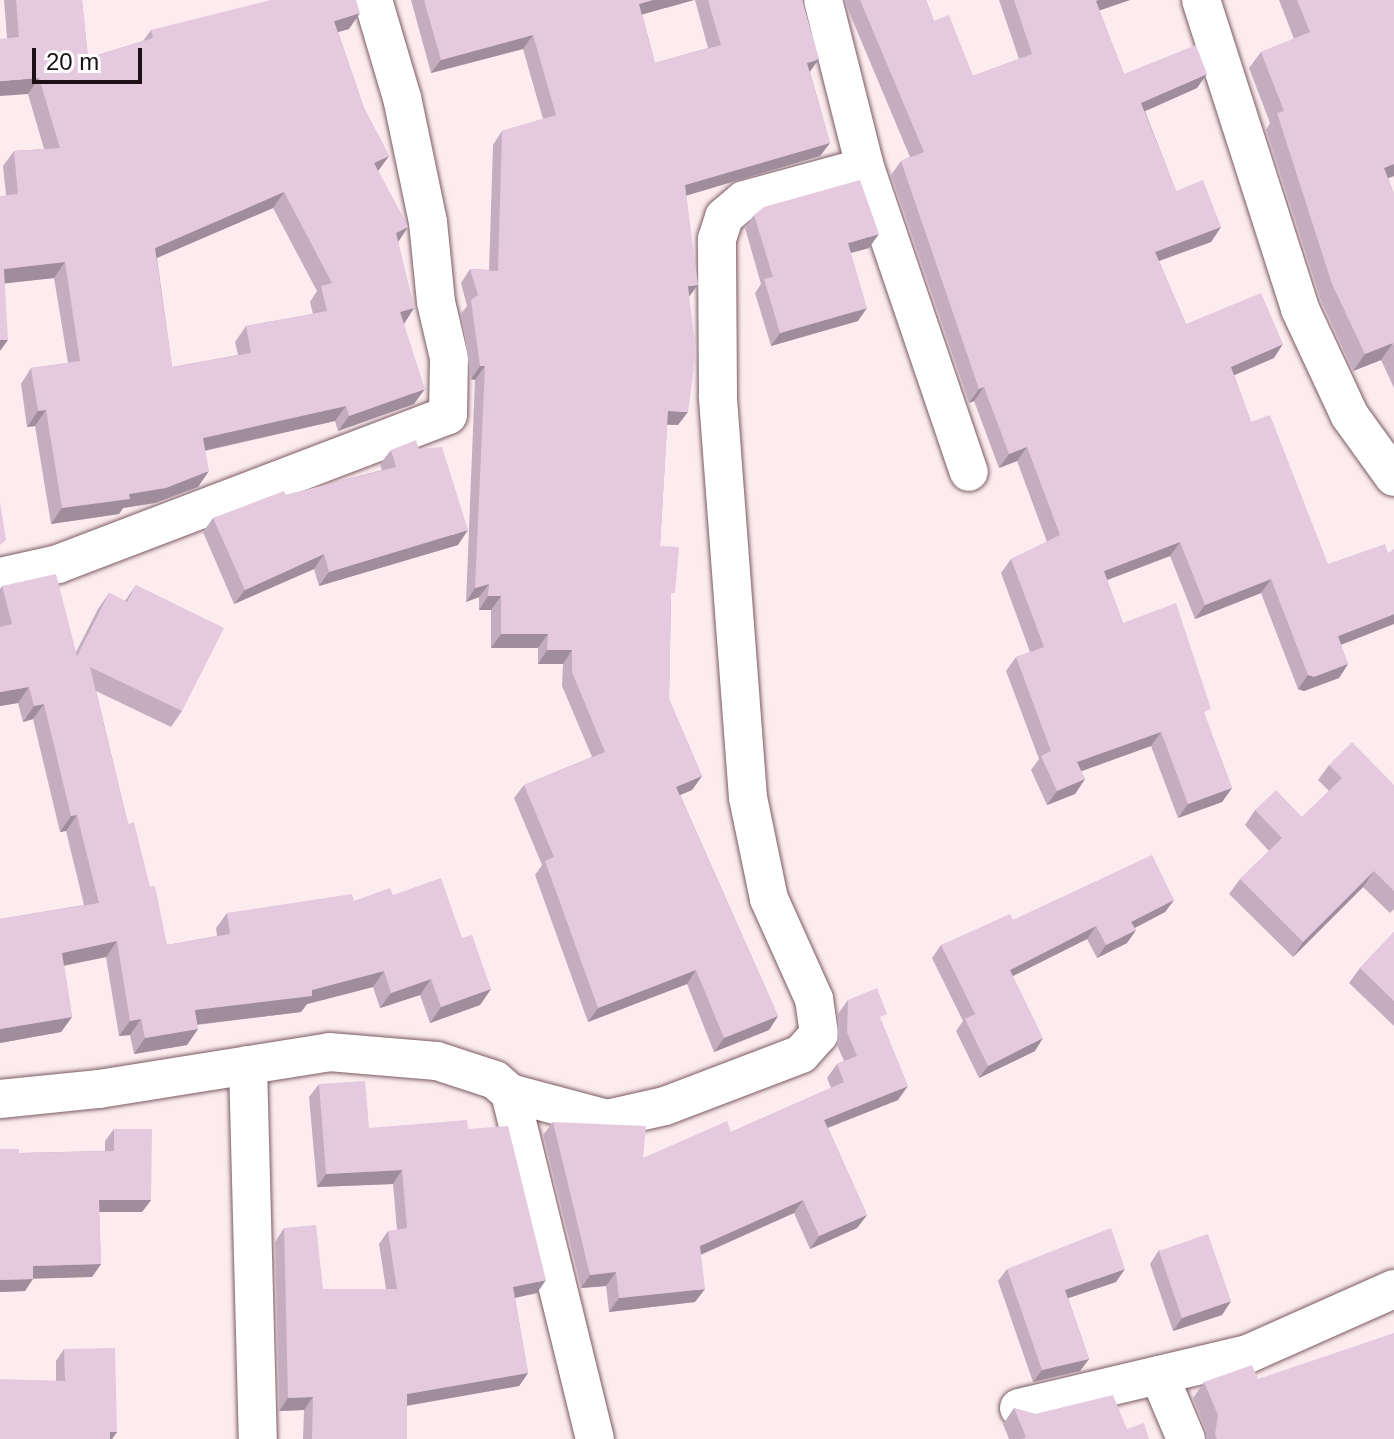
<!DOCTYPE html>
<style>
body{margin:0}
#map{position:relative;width:1394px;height:1439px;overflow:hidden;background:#fcecef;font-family:Helvetica,sans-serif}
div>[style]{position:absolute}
.roads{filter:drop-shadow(0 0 2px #7b5b63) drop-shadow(0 0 2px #7b5b63)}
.street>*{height:38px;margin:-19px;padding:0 19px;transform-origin:19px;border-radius:19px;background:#fff}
.wall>*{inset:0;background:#c5adc0}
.shaded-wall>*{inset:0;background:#a08d9c}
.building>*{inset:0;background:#e5c9df;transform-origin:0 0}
span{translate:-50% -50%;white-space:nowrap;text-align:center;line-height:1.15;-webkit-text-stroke:8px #fff;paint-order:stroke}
.scale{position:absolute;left:32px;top:48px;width:110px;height:36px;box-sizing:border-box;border:4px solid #1e1115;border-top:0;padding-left:10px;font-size:24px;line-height:28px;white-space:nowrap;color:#1e1115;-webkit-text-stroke:6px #fff;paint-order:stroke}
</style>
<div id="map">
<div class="roads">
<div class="street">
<div style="left:823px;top:0;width:172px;rotate:75.9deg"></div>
<div style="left:865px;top:167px;width:322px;rotate:71.2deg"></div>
<div style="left:1201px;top:0;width:324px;rotate:72.2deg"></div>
<div style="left:1300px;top:309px;width:118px;rotate:65deg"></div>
<div style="left:1350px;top:416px;width:75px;rotate:54.2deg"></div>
<div style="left:0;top:577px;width:59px;rotate:-12.6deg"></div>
<div style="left:58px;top:564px;width:417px;rotate:-20.9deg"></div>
<div style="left:448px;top:415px;width:57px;rotate:-89deg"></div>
<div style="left:449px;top:358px;width:57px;rotate:-103.1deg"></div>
<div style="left:436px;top:302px;width:80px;rotate:-95.7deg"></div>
<div style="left:428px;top:222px;width:127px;rotate:-101.8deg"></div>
<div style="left:402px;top:98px;width:102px;rotate:-106.5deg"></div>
<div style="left:248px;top:1065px;width:374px;rotate:88.5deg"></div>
<div style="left:510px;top:1093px;width:356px;rotate:76.2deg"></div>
<div style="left:0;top:1099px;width:100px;rotate:-5.8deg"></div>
<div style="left:99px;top:1089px;width:233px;rotate:-9.1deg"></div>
<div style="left:329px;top:1052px;width:108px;rotate:4.8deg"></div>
<div style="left:437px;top:1061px;width:61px;rotate:18.1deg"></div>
<div style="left:495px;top:1080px;width:20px;rotate:41deg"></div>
<div style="left:510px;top:1093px;width:100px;rotate:15deg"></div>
<div style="left:607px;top:1119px;width:59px;rotate:-12.6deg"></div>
<div style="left:665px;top:1106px;width:146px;rotate:-20.9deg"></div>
<div style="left:801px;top:1054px;width:27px;rotate:-48deg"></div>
<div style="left:819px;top:1034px;width:35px;rotate:-98deg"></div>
<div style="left:814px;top:999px;width:110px;rotate:-114.2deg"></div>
<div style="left:769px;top:899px;width:103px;rotate:-101.7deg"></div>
<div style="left:748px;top:798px;width:403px;rotate:-94.3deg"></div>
<div style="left:718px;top:396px;width:157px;rotate:-90.4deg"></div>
<div style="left:717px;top:239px;width:23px;rotate:-72deg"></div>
<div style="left:724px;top:217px;width:26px;rotate:-40deg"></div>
<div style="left:744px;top:200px;width:125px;rotate:-15.3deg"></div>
<div style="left:1159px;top:1375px;width:69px;rotate:67.1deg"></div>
<div style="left:1019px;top:1408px;width:235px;rotate:-13.3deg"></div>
<div style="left:1248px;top:1354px;width:160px;rotate:-24deg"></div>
</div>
</div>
<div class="wall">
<div style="clip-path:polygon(evenodd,4px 0,82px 0,88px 58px,143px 41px,151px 30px,349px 29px,338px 32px,364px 108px,389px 156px,378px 171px,408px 227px,398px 242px,414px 308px,404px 323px,414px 404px,338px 431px,335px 421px,205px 451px,198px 487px,155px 503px,123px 508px,119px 514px,51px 524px,35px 426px,27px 427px,21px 384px,31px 368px,68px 363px,54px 278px,5px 283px,0 351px,6px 195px,3px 166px,14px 151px,44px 149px,28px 94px,7px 38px,4px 0,273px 208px,317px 291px,310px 302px,313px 314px,246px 326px,235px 342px,238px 355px,172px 367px,157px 258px,273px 208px)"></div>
<div style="clip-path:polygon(411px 0,694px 0,642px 14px,655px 63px,708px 48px,695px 0,802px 0,810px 72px,830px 143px,820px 156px,686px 195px,689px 297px,678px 425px,667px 425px,660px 546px,671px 599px,669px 699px,702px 776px,692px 790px,680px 795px,778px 1016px,769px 1030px,714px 1052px,687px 984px,588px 1022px,535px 875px,542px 865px,514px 798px,524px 785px,592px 757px,562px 686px,563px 664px,538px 664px,538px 648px,491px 648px,491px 610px,479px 610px,479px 597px,466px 602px,475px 380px,471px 379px,461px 314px,467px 306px,461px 283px,470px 269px,489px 270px,493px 145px,502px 131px,543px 119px,523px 49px,431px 73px)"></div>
<div style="clip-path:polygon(844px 0,926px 0,934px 21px,973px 76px,1019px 59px,999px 0,1130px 0,1099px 10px,1124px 74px,1197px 88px,1145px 111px,1176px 191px,1221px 227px,1211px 242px,1159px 261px,1186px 324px,1274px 358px,1234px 375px,1251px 422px,1348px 664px,1339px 678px,1304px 691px,1298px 689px,1261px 593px,1195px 619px,1170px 556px,1107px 580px,1123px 623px,1205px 717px,1232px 788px,1222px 802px,1178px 818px,1151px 746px,1081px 771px,1085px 779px,1075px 794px,1047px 805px,1031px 770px,1039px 759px,1006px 671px,1016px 657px,1030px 652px,1001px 573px,1011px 559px,1047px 542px,1017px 461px,999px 468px,974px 401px,969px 403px,891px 175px,901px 161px,910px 157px)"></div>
<div style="clip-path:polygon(1279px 0,1394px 0,1394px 176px,1388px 178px,1394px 194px,1394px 388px,1381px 360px,1353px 371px,1321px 301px,1266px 130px,1270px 123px,1249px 68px,1261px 52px,1294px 39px)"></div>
<div style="clip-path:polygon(754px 215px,869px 248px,851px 253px,858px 321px,771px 346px,755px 293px,761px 284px,745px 228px)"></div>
<div style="clip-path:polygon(391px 450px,458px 545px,319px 586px,314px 569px,234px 604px,203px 532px,213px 518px,286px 495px,382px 470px,380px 464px)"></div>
<div style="clip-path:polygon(136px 585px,182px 711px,171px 727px,96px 691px,128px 824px,150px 887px,167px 945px,217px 936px,216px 928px,227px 913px,354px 901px,393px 895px,462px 938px,491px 989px,480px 1005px,430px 1023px,420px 995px,380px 1008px,373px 987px,307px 1004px,301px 1012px,197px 1025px,198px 1029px,187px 1045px,134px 1054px,130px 1035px,119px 1036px,106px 957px,64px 966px,72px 1017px,61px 1032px,0 1043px,0 919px,84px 905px,66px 831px,60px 832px,33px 719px,23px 722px,18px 703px,0 706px,0 589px,2px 586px,76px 652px,98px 609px,109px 593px,125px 601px)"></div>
<div style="clip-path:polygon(1329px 765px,1394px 785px,1394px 909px,1390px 913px,1363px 887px,1293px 957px,1229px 894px,1240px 879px,1269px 851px,1245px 825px,1255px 810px,1302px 817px,1329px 791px,1318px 780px)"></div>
<div style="clip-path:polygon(1174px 900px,1165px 912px,1135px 928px,1136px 930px,1127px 943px,1097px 958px,1087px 939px,1013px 976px,1035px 1051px,979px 1078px,956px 1031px,963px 1021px,932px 958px,941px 945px,1013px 920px)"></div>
<div style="clip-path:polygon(1394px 932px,1394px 1026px,1349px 983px,1360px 968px)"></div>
<div style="clip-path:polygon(848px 1000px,882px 1022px,898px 1100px,828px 1128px,867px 1215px,857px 1228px,810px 1249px,794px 1213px,701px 1255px,695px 1302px,609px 1312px,606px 1286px,581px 1288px,543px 1135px,553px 1122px,643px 1158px,731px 1132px,831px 1088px,827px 1078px,837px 1064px,844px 1061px,837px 1045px,838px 1014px)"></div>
<div style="clip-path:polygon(319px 1084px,369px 1128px,468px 1129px,537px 1293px,515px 1298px,528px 1373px,519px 1386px,407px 1406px,407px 1439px,303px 1439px,304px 1410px,279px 1411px,275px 1242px,284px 1228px,323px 1289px,386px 1289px,379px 1244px,388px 1231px,397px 1230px,393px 1184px,317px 1187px,309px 1097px)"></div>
<div style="clip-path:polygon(114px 1129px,151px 1200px,142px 1212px,99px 1212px,101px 1264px,92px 1277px,33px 1278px,25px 1291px,0 1292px,0 1149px,19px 1153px,105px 1151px,105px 1141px)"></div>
<div style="clip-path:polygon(1159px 1250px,1231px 1301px,1222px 1315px,1173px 1331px,1150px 1264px)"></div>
<div style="clip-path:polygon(1007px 1269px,1116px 1282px,1068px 1298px,1089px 1359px,1080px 1371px,1033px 1382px,998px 1281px)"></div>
<div style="clip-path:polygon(64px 1349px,117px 1432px,112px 1439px,0 1439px,56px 1380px,56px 1361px)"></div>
<div style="clip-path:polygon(1258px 1379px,1394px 1439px,1206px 1439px,1206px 1431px,1193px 1398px,1204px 1382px)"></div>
<div style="clip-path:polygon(1014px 1408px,1035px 1414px,1127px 1429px,1149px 1439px,1009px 1439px,1003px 1424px)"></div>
</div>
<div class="shaded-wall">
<div style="clip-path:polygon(653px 0,694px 0,630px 18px,639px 4px)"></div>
<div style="clip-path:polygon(1098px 0,1130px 0,1086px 15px,1096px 1px)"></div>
<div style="clip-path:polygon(360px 13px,349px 29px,323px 36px,334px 21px)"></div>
<div style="clip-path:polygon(533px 35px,523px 49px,431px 73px,441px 60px)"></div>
<div style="clip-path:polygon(819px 59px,809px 73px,807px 63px)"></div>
<div style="clip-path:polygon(1207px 74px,1197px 88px,1132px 117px,1141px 103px)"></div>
<div style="clip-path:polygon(39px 78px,28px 94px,0 96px,0 81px)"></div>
<div style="clip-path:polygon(830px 143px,820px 156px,675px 199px,685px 185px)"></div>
<div style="clip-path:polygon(389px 156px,378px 171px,374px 163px)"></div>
<div style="clip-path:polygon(1394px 164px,1394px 176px,1372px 184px,1384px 168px)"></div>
<div style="clip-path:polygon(284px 192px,273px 208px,145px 263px,155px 248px)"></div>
<div style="clip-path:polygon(408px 227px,398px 242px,396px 233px)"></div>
<div style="clip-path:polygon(1221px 227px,1211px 242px,1145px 266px,1155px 252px)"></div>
<div style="clip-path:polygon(879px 234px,869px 248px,839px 256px,848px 243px)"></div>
<div style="clip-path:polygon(65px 262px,54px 278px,0 284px,4px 269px)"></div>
<div style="clip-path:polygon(698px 285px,688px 298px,688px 286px)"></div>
<div style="clip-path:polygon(414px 308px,404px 324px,400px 312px)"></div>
<div style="clip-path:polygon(867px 308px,858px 321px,771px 346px,780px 333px)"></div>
<div style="clip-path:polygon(0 340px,8px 340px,0 351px)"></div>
<div style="clip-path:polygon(1393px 343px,1381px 360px,1353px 371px,1365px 354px)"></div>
<div style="clip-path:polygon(1283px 344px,1274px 358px,1221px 381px,1231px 367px)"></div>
<div style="clip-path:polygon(480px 366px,485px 366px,475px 380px,471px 379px)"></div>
<div style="clip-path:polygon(984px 387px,974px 401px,969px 403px,979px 389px)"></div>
<div style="clip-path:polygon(425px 389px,414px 404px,338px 431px,349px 416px)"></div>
<div style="clip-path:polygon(346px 406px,335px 421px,193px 453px,203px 438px)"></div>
<div style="clip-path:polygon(46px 410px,35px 426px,27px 427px,38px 411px)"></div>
<div style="clip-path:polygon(668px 411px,688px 412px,678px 425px,658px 424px)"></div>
<div style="clip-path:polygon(1027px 447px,1017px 461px,999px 468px,1009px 454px)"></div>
<div style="clip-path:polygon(209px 471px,198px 487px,155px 503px,123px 508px,119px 514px,51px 524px,62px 508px,129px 494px)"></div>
<div style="clip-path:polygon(468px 530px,458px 545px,319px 586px,329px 572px)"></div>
<div style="clip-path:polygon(1180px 542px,1170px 556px,1094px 585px,1104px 571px)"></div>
<div style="clip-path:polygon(324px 554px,314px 569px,234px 604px,245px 590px)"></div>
<div style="clip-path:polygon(1271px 579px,1261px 593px,1195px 619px,1205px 605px)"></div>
<div style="clip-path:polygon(489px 584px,479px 597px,466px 602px,475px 588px)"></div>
<div style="clip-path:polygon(488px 596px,501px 596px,491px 610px,479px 610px)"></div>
<div style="clip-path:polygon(1394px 614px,1394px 624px,1328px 650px,1338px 636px)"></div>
<div style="clip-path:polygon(501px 634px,548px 634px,538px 648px,491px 648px)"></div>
<div style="clip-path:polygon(547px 650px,572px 650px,563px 664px,538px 664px)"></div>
<div style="clip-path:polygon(1348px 664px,1339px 678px,1304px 691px,1298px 689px,1308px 675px)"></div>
<div style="clip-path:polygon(29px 687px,18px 703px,0 706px,0 692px)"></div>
<div style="clip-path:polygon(44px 704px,33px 719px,23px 722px,34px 706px)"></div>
<div style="clip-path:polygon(1161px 732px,1151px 746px,1068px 776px,1077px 762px)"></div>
<div style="clip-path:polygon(702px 776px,692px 790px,666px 801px,676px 787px)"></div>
<div style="clip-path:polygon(1085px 779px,1075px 794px,1047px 805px,1057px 791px)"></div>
<div style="clip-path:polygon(1232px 788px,1222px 802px,1178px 818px,1188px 804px)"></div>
<div style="clip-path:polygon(77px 815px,66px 831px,60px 832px,71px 816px)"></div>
<div style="clip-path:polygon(1374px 871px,1363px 887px,1293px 957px,1303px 942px)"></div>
<div style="clip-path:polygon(1174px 900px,1165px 912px,1123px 934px,1131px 922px)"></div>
<div style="clip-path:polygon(1096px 926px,1087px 939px,1001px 982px,1010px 970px)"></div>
<div style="clip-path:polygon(1136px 930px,1127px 943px,1097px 958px,1106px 945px)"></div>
<div style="clip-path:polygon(117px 941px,106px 957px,51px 968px,62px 953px)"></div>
<div style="clip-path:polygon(696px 970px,687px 984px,588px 1022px,598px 1008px)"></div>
<div style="clip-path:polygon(384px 971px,373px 987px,307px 1004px,301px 1012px,184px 1026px,195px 1010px,312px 990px)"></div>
<div style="clip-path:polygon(431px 979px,420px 995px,380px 1008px,391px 993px)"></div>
<div style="clip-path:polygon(491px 989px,480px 1005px,430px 1023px,441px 1007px)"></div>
<div style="clip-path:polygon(778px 1016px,769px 1030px,714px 1052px,724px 1038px)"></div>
<div style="clip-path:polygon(72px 1017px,61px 1032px,0 1043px,0 1029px)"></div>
<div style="clip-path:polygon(141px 1019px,130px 1035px,119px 1036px,130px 1021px)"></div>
<div style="clip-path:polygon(198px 1029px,187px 1045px,134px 1054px,145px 1038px)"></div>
<div style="clip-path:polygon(1043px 1038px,1035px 1051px,979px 1078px,988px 1066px)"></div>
<div style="clip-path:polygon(908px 1086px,898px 1100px,814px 1133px,824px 1120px)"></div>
<div style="clip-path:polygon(402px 1170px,393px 1184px,317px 1187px,326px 1174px)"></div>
<div style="clip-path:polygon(99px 1200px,151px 1200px,142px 1212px,90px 1212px)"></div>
<div style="clip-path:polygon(803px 1200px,794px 1213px,690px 1259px,700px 1246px)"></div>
<div style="clip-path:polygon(867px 1215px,857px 1228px,810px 1249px,819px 1236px)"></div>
<div style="clip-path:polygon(101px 1264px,92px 1277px,24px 1279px,33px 1266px)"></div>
<div style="clip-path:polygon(1125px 1269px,1116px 1282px,1057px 1302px,1065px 1290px)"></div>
<div style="clip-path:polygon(616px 1272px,606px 1286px,581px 1288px,590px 1275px)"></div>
<div style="clip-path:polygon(33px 1279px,25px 1291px,0 1292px,0 1280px)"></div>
<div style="clip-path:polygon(546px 1280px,537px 1293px,504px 1300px,513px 1287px)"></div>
<div style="clip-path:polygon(705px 1289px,695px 1302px,609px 1312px,619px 1298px)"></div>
<div style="clip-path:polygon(1231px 1301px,1222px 1315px,1173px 1331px,1182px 1318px)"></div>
<div style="clip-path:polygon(1089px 1359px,1080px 1371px,1033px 1382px,1042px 1370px)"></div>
<div style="clip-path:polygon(528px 1373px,519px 1386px,398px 1407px,407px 1394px)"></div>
<div style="clip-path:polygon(313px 1397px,304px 1410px,279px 1411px,288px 1398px)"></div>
<div style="clip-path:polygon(110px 1432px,117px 1432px,112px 1439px,105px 1439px)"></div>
</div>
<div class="building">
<div style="clip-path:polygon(evenodd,16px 0,82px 0,88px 58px,153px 38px,151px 30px,271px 0,356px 0,360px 13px,334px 21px,364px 108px,389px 156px,374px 163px,408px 227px,396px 233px,414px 308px,400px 312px,425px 389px,349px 416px,346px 406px,203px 438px,209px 471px,166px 488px,129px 494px,130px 499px,62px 508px,46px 410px,38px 411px,31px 368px,80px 361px,65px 262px,4px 269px,8px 340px,0 340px,0 196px,18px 194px,14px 151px,60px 148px,39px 78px,0 81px,0 39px,19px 37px,16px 0,284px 192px,332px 283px,321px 286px,327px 311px,246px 326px,251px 353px,172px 367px,155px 248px,284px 192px)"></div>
<div style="clip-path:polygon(424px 0,653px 0,639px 4px,655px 63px,721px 45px,708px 0,802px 0,819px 59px,807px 63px,830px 143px,685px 185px,698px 285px,688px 286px,696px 351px,688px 412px,668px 411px,660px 546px,679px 547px,675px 593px,671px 593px,669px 699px,702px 776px,676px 787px,778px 1016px,724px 1038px,696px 970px,598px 1008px,545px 861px,554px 857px,524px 785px,605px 752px,572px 672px,572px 650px,547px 650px,548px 634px,501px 634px,501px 596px,488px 596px,489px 584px,475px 588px,485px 366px,480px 366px,471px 300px,478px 295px,470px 269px,498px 271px,502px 131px,556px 115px,533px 35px,441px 60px)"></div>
<div style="clip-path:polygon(860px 0,926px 0,934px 21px,949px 15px,973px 76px,1032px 54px,1014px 0,1098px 0,1096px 1px,1124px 74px,1196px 45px,1207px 74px,1141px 103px,1176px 191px,1203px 180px,1221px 227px,1155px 252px,1186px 324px,1261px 293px,1283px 344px,1231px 367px,1251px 422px,1270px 415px,1328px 564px,1385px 544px,1388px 553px,1394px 549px,1394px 614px,1338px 636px,1348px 664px,1314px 677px,1308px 675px,1271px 579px,1205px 605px,1180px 542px,1104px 571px,1123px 623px,1176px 603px,1211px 709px,1204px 712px,1232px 788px,1188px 804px,1161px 732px,1077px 762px,1085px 779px,1057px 791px,1041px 756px,1051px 751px,1016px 657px,1044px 647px,1011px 559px,1060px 535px,1027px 447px,1009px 454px,984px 387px,979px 389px,901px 161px,924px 152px)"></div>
<div style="clip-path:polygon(1297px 0,1394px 0,1394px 164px,1384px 168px,1394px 194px,1394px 346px,1393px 343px,1365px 354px,1332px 284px,1277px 113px,1284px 111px,1261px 52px,1310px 32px)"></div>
<div style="clip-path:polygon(860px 180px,879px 234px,848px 243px,867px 308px,780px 333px,764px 279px,773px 277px,754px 215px,764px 207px)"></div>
<div style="clip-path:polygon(416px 440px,419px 449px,442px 447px,468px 530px,329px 572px,324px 554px,245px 590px,213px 518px,284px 491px,286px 495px,396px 467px,391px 450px)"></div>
<div style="clip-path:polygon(0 502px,6px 540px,0 545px)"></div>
<div style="clip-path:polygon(56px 574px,77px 656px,109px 593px,127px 602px,136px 585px,224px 628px,182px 711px,90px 667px,128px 824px,134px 822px,150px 887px,155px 886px,167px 945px,230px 934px,227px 913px,352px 894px,354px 901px,390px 888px,393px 895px,441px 878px,462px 938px,472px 935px,491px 989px,441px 1007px,431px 979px,391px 993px,384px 971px,312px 990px,312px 996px,195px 1010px,198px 1029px,145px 1038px,141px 1019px,130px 1021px,117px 941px,62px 953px,72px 1017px,0 1029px,0 919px,99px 903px,77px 815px,71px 816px,44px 704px,34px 706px,29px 687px,0 692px,0 627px,12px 624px,2px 586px)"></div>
<div style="clip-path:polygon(1352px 742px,1394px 785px,1394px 891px,1374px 871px,1303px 942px,1240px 879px,1282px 838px,1255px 810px,1276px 790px,1302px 817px,1342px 778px,1329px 765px)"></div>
<div style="clip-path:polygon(1152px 855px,1174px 900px,1131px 922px,1136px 930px,1106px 945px,1096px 926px,1010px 970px,1043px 1038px,988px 1066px,965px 1019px,975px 1014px,941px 945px,1010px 914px,1013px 920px)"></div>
<div style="clip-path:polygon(1394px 932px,1394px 1001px,1360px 968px)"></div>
<div style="clip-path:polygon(877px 988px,887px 1014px,880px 1017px,908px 1086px,824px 1120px,867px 1215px,819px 1236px,803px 1200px,700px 1246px,705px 1289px,619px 1298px,616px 1272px,590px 1275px,553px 1122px,646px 1126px,643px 1158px,727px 1121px,731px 1132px,844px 1082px,837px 1064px,857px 1056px,847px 1032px,848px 1000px)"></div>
<div style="clip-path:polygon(365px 1081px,369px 1128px,467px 1120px,468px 1129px,508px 1126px,546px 1280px,513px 1287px,528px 1373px,407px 1394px,407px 1439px,312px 1439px,313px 1397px,288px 1398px,284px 1228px,316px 1225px,323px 1289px,397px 1289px,388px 1231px,407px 1228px,402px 1170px,326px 1174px,319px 1084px)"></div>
<div style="clip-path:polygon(114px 1129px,152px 1129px,151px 1200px,99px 1200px,101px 1264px,33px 1266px,33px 1279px,0 1280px,0 1149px,19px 1149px,19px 1153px,114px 1151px)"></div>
<div style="clip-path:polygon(1111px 1228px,1125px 1269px,1065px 1290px,1089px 1359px,1042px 1370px,1007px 1269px)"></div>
<div style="left:1208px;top:1234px;width:71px;height:52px;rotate:71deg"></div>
<div style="clip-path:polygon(1394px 1333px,1394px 1439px,1217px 1439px,1215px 1435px,1218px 1415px,1204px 1382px,1252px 1365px,1258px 1379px)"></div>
<div style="clip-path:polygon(115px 1348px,117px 1432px,110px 1432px,110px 1439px,0 1439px,0 1379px,65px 1381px,64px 1349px)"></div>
<div style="clip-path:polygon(1113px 1395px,1127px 1429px,1144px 1423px,1149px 1439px,1021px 1439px,1026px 1437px,1014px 1408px,1035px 1414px)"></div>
</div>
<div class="scale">20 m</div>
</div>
